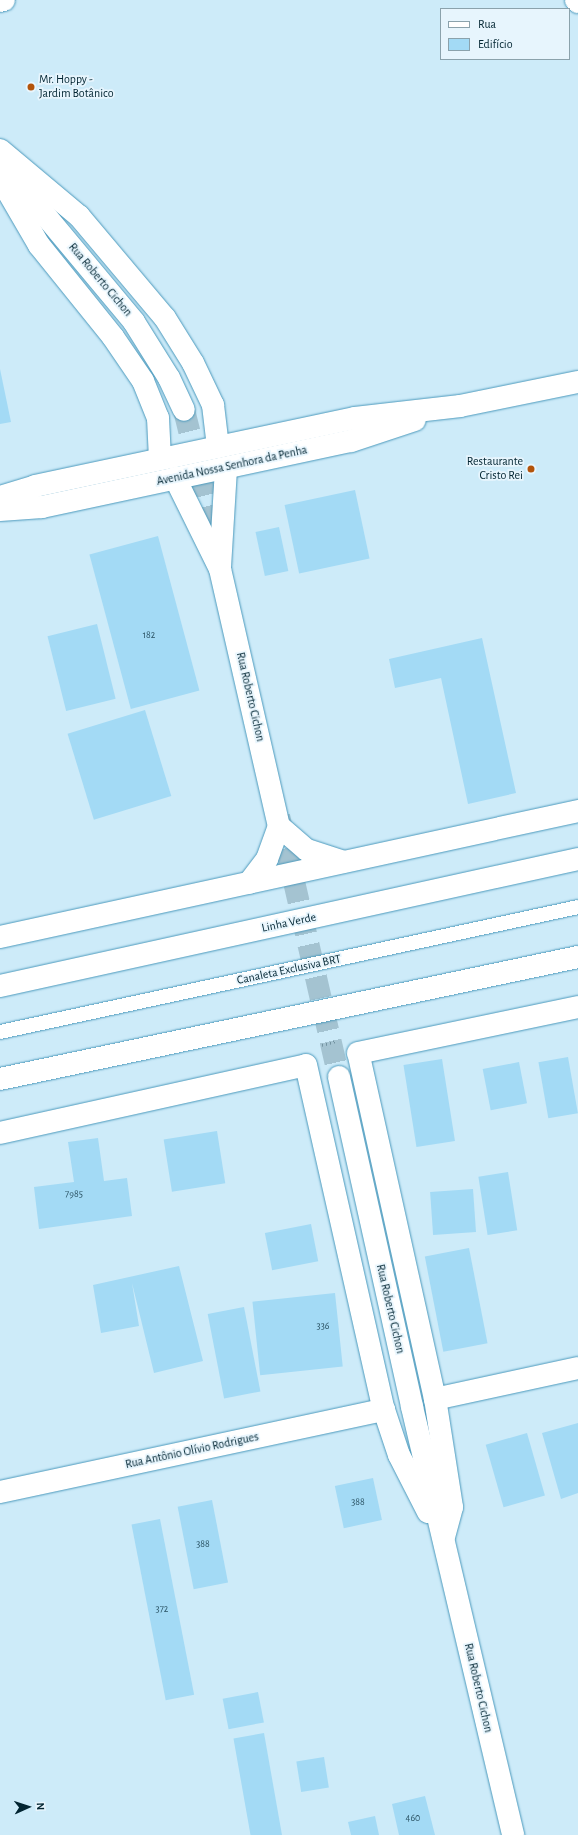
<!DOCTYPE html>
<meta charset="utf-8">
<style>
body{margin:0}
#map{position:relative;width:578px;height:1835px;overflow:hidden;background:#cdebf9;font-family:"Alegreya Sans",sans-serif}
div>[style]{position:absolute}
.building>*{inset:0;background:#a3daf5;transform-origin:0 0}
.tertiary-tunnel>*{height:22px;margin-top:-11px;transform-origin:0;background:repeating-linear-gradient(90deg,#a4c3d1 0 22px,transparent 0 33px)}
.path>*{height:2.5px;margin-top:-1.25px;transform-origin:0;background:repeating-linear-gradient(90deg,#7292a0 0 1px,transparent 0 4px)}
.roads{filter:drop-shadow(0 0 1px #4b99bc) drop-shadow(0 0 1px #4b99bc)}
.service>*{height:14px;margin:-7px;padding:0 7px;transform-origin:7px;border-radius:7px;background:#fff}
.minor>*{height:22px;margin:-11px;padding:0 11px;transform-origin:11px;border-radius:11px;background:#fff}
.tertiary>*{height:22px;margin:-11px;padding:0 11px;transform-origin:11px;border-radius:11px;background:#fff}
.secondary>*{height:22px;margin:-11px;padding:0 11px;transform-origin:11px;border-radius:11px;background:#fff}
.trunk>*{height:22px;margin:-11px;padding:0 11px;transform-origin:11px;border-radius:11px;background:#fff}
.dots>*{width:11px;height:11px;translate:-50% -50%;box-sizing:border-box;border:2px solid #e7f5fd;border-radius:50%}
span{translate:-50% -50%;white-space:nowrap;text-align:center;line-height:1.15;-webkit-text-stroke:3.5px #e7f5fd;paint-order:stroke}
.number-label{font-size:10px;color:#2a5263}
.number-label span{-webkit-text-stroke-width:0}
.poi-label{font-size:12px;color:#022532}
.left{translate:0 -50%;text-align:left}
.right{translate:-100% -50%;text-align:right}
.street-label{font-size:12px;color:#022532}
.legend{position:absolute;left:440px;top:8px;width:130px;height:52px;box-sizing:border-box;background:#e7f5fd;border:1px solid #8ba2ac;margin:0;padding:5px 7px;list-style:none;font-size:12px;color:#022532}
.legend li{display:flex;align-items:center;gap:8px;height:20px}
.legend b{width:20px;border:1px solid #8ba2ac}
.north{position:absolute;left:8px;top:1787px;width:40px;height:40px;-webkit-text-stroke:3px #e7f5fd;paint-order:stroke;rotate:87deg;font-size:11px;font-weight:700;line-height:16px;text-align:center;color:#022532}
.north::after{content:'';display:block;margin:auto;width:14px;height:18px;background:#022532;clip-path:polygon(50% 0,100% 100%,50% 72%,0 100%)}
</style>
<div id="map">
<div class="building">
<div style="clip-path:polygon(0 369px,11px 422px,0 424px)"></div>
<div style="left:355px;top:490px;width:70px;height:72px;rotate:78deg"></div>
<div style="left:279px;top:527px;width:45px;height:24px;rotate:78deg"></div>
<div style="left:158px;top:536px;width:160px;height:71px;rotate:75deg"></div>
<div style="left:97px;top:624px;width:77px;height:51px;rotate:76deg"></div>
<div style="clip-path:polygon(482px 638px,516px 793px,468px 804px,441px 678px,395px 688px,389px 659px)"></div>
<div style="left:145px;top:710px;width:90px;height:81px;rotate:73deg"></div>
<div style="left:568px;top:1057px;width:57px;height:30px;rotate:80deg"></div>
<div style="left:442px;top:1059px;width:83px;height:39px;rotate:81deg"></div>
<div style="left:519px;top:1062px;width:42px;height:37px;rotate:79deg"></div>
<div style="left:217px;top:1131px;width:53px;height:54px;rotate:81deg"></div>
<div style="clip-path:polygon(98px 1138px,104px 1181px,127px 1178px,132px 1216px,39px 1229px,34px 1187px,74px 1182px,68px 1142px)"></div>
<div style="left:508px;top:1172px;width:59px;height:30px;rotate:81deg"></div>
<div style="left:473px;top:1189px;width:43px;height:43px;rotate:86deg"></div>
<div style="left:311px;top:1224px;width:38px;height:47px;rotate:79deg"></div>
<div style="left:469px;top:1248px;width:97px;height:45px;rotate:79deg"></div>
<div style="clip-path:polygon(179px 1266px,203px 1361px,154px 1373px,132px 1283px,139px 1326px,101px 1333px,93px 1285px)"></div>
<div style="left:335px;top:1293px;width:74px;height:83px;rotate:84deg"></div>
<div style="left:244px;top:1307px;width:86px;height:37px;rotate:79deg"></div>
<div style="clip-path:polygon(578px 1423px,578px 1493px,561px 1499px,542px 1433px)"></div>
<div style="left:527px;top:1433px;width:65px;height:43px;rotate:74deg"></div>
<div style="left:373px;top:1478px;width:43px;height:39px;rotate:78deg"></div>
<div style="left:212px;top:1500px;width:84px;height:35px;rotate:79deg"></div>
<div style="left:160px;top:1519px;width:179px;height:29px;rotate:79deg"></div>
<div style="left:258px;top:1692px;width:31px;height:36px;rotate:79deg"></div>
<div style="left:264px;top:1733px;width:104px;height:31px;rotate:80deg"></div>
<div style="left:324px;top:1757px;width:31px;height:28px;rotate:81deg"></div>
<div style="clip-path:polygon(425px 1796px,435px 1835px,399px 1835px,392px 1804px)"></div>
<div style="clip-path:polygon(375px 1816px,379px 1835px,351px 1835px,348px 1822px)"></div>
</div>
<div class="tertiary-tunnel">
<div style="left:184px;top:410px;width:145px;rotate:76.1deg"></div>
<div style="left:279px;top:816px;width:268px;rotate:77.1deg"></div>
</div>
<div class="path">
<div style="left:322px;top:1045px;width:15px;rotate:-16deg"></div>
</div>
<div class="roads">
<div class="service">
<div style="left:0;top:1032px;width:591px;rotate:-12.2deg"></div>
</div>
<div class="minor">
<div style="left:0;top:1133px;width:313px;rotate:-12.5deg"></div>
<div style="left:306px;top:1065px;width:354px;rotate:77.3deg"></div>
<div style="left:435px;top:1399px;width:354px;rotate:-102.5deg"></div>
<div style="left:358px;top:1053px;width:225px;rotate:-11.8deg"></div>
</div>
<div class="tertiary">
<div style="left:0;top:1px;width:4px;rotate:-14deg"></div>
<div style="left:0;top:161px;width:209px;rotate:50.2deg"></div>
<div style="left:134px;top:322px;width:66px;rotate:58deg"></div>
<div style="left:169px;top:378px;width:35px;rotate:65deg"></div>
<div style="left:175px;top:478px;width:102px;rotate:63.7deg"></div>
<div style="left:220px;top:569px;width:264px;rotate:77.1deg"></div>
<div style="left:279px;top:826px;width:35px;rotate:110deg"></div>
<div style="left:267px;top:859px;width:30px;rotate:127deg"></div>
<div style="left:220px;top:567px;width:99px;rotate:-86.5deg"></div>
<div style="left:279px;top:826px;width:37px;rotate:41deg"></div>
<div style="left:307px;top:850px;width:38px;rotate:18deg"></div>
<div style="left:339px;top:1077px;width:338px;rotate:77.5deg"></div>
<div style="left:412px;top:1407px;width:440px;rotate:76.7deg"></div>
<div style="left:0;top:1492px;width:393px;rotate:-12.1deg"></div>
<div style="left:384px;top:1410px;width:47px;rotate:71.6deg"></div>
<div style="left:399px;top:1455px;width:64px;rotate:63deg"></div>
<div style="left:444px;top:1537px;width:31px;rotate:-75deg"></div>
<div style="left:452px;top:1507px;width:109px;rotate:-98.9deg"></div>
<div style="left:435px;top:1399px;width:146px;rotate:-12.2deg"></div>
</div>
<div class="secondary">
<div style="left:576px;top:0;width:3px;rotate:45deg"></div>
<div style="left:0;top:150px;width:103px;rotate:39.9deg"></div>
<div style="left:79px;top:216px;width:133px;rotate:49.9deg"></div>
<div style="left:165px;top:318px;width:53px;rotate:58.1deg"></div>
<div style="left:193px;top:363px;width:47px;rotate:64.5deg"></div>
<div style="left:213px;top:405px;width:42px;rotate:83.2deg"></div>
<div style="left:0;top:178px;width:78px;rotate:59.8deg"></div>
<div style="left:39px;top:245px;width:118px;rotate:51.2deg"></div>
<div style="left:113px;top:337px;width:53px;rotate:55.7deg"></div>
<div style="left:143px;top:381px;width:40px;rotate:68deg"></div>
<div style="left:158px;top:418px;width:41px;rotate:87.2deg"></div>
<div style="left:0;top:497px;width:37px;rotate:-17deg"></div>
<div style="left:35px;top:486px;width:327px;rotate:-12deg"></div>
<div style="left:355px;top:418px;width:106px;rotate:-6.5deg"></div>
<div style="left:460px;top:406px;width:120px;rotate:-11.5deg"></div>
<div style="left:0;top:510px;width:42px;rotate:-4.1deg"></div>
<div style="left:42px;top:507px;width:316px;rotate:-12.1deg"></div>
<div style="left:351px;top:441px;width:67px;rotate:-18.2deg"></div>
<div style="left:0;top:937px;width:592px;rotate:-12.3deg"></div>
</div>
<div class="trunk">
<div style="left:0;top:986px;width:592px;rotate:-12.39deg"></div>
<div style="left:0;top:1079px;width:591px;rotate:-11.92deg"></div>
</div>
</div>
<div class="dots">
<div style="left:31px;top:87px;background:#b3530a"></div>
<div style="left:531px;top:469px;background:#b3530a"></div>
</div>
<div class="number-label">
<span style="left:149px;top:636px">182</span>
<span style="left:74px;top:1195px">7985</span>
<span style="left:323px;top:1327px">336</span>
<span style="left:358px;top:1503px">388</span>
<span style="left:203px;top:1545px">388</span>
<span style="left:162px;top:1610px">372</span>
<span style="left:413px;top:1819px">460</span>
</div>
<div class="poi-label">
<span class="left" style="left:39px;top:87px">Mr. Hoppy -<br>Jardim Botânico</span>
<span class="right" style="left:523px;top:469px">Restaurante<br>Cristo Rei</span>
</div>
<div class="street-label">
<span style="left:100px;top:280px;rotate:50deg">Rua Roberto Cichon</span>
<span style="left:232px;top:466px;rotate:-12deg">Avenida Nossa Senhora da Penha</span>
<span style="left:250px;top:697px;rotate:77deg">Rua Roberto Cichon</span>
<span style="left:289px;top:923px;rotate:-12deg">Linha Verde</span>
<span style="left:289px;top:970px;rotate:-12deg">Canaleta Exclusiva BRT</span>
<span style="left:390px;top:1309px;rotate:77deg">Rua Roberto Cichon</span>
<span style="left:192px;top:1451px;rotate:-12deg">Rua Antônio Olívio Rodrigues</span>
<span style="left:478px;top:1688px;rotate:77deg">Rua Roberto Cichon</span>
</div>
<ul class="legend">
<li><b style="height:5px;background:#fff"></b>Rua</li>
<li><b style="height:11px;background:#a3daf5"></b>Edifício</li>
</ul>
<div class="north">N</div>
</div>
